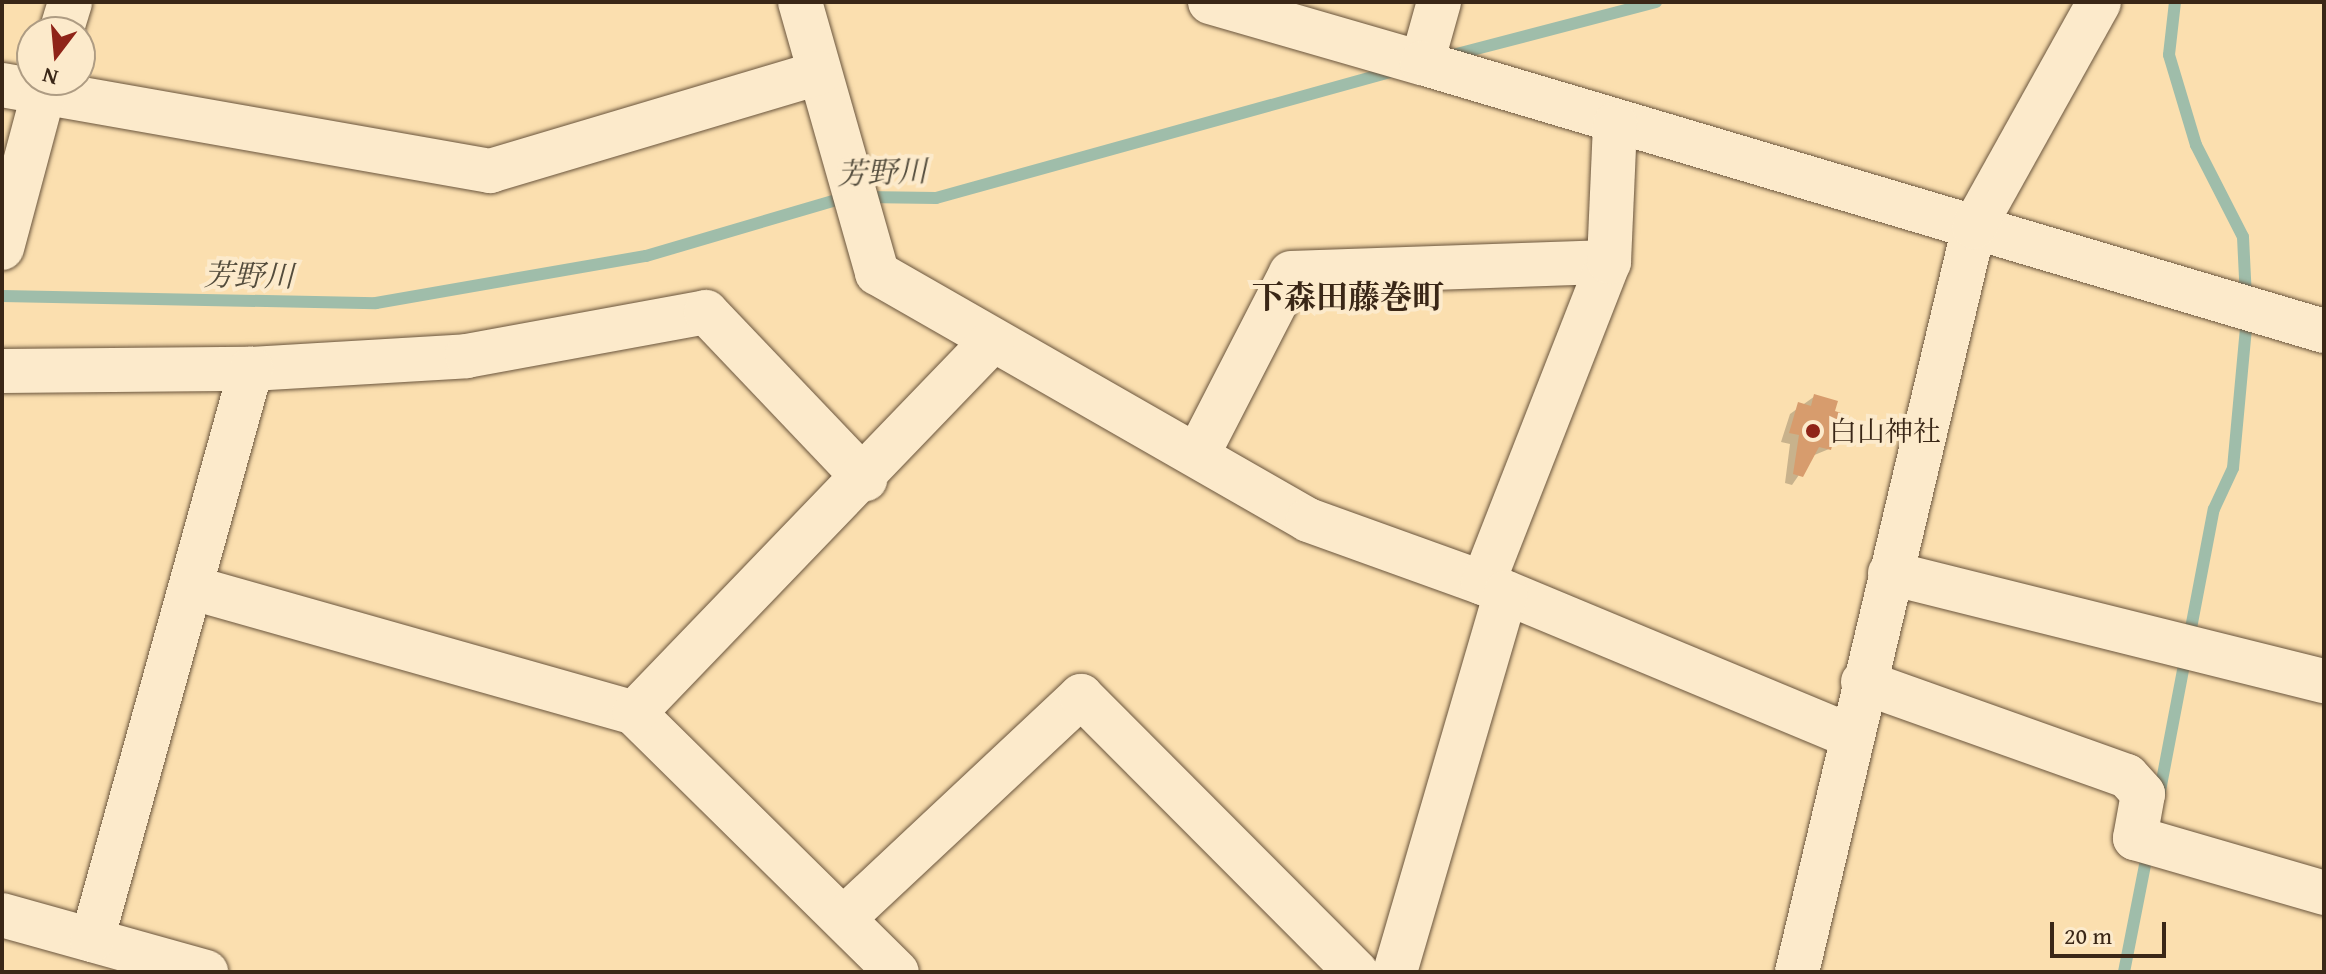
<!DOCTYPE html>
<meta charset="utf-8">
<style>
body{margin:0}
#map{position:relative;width:2326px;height:974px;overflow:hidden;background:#fbdfaf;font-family:"Gentium Book Plus","Noto Serif JP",serif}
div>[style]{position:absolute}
.shadow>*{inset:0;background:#0003}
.stream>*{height:12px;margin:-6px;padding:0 6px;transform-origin:6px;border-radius:6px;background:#9fbdaa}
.building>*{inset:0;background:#d79c6d}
.roads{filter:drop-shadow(0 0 2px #6a553d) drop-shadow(0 0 2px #6a553d)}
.minor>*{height:44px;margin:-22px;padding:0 22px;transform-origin:22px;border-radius:22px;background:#fceacb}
.dots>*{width:22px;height:22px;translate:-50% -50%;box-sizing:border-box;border:4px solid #fceacb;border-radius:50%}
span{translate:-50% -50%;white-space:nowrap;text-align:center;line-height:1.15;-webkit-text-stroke:8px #fceacb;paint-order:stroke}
.poi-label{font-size:28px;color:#3a2717}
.left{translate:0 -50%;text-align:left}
.water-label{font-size:30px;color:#534c3c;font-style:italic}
.quarter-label{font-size:32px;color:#3a2717;font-weight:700}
.frame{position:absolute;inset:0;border:4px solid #3a2717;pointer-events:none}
.north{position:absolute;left:16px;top:16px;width:80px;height:80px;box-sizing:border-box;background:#fceacb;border:2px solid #ae9c83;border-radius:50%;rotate:196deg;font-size:22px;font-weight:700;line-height:32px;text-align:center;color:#3a2717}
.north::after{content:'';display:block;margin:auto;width:28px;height:36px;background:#8f2418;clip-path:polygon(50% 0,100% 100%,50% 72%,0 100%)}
.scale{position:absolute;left:2050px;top:922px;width:116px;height:36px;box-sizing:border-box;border:4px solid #3a2717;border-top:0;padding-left:10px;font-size:24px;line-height:28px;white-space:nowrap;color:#3a2717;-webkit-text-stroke:6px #fceacb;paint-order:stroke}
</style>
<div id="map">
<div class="shadow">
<div style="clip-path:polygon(1815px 396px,1829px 449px,1812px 456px,1792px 485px,1785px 483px,1790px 444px,1781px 442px,1790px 414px)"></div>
</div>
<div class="stream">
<div style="left:2175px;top:2px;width:53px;rotate:96.5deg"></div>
<div style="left:2169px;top:55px;width:94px;rotate:73.3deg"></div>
<div style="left:2196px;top:145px;width:103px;rotate:62.9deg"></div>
<div style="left:2243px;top:237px;width:62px;rotate:87.2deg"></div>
<div style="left:1449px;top:56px;width:214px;rotate:-14.6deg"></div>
<div style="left:864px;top:197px;width:72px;rotate:0.8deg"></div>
<div style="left:936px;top:198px;width:477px;rotate:-15.5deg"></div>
<div style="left:2px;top:296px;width:374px;rotate:1.1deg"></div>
<div style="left:376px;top:303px;width:274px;rotate:-9.9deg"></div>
<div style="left:646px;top:256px;width:209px;rotate:-16.4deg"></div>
<div style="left:2159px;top:796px;width:292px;rotate:-79.2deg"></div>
<div style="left:2214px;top:509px;width:45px;rotate:-65.1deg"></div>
<div style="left:2233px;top:468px;width:152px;rotate:-84.7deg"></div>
<div style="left:2124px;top:972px;width:124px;rotate:-78.9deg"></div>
</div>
<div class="building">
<div style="clip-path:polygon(1814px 394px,1838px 401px,1835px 411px,1841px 413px,1831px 450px,1819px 447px,1803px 477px,1793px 474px,1799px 435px,1789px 433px,1798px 402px,1811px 406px)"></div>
</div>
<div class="roads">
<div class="minor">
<div style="left:800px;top:2px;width:282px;rotate:74.1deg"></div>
<div style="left:877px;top:273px;width:497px;rotate:29.8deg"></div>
<div style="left:1308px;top:520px;width:186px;rotate:19.8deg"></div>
<div style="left:1483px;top:583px;width:399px;rotate:22.6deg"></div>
<div style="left:1210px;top:2px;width:221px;rotate:16.1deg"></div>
<div style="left:1439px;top:2px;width:63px;rotate:105.6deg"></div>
<div style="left:1422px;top:63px;width:941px;rotate:16.55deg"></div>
<div style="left:61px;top:32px;width:31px;rotate:-73deg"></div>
<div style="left:2px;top:85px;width:496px;rotate:10deg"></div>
<div style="left:490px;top:171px;width:343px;rotate:-16.6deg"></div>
<div style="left:2px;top:248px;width:174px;rotate:-75deg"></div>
<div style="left:2px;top:371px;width:249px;rotate:-0.5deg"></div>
<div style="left:251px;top:369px;width:216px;rotate:-3.4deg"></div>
<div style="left:467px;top:356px;width:243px;rotate:-10.4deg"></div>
<div style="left:706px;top:312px;width:231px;rotate:46.4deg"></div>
<div style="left:1198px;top:454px;width:203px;rotate:-62.8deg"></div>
<div style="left:1291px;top:273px;width:318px;rotate:-2deg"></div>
<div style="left:1890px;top:573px;width:447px;rotate:14deg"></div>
<div style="left:1483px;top:583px;width:345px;rotate:-68.6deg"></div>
<div style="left:1609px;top:262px;width:138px;rotate:-87.5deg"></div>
<div style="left:193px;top:588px;width:458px;rotate:15.8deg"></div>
<div style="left:634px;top:713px;width:369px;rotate:44.6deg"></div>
<div style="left:1863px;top:682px;width:280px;rotate:19.6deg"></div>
<div style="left:2127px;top:776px;width:24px;rotate:48deg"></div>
<div style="left:2143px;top:794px;width:45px;rotate:100.3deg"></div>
<div style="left:2135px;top:838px;width:197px;rotate:16.2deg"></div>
<div style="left:634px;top:713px;width:516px;rotate:-46.1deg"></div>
<div style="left:2px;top:915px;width:212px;rotate:15.6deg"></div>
<div style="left:844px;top:918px;width:325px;rotate:-43.1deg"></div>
<div style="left:1081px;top:696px;width:390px;rotate:45.1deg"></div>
<div style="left:92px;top:940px;width:593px;rotate:-74.44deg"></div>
<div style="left:1395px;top:972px;width:395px;rotate:-73.7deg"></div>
<div style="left:1797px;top:972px;width:766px;rotate:-76.64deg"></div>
<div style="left:1974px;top:227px;width:257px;rotate:-60.9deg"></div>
</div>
</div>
<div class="dots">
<div style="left:1813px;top:431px;background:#8f2418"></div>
</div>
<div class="poi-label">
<span class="left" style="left:1829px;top:431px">白山神社</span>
</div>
<div class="water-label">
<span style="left:882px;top:172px;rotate:-2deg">芳野川</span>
<span style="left:249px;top:275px;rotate:1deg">芳野川</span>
</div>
<div class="quarter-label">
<span style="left:1348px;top:297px">下森田藤巻町</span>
</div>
<div class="frame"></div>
<div class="north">N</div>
<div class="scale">20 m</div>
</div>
